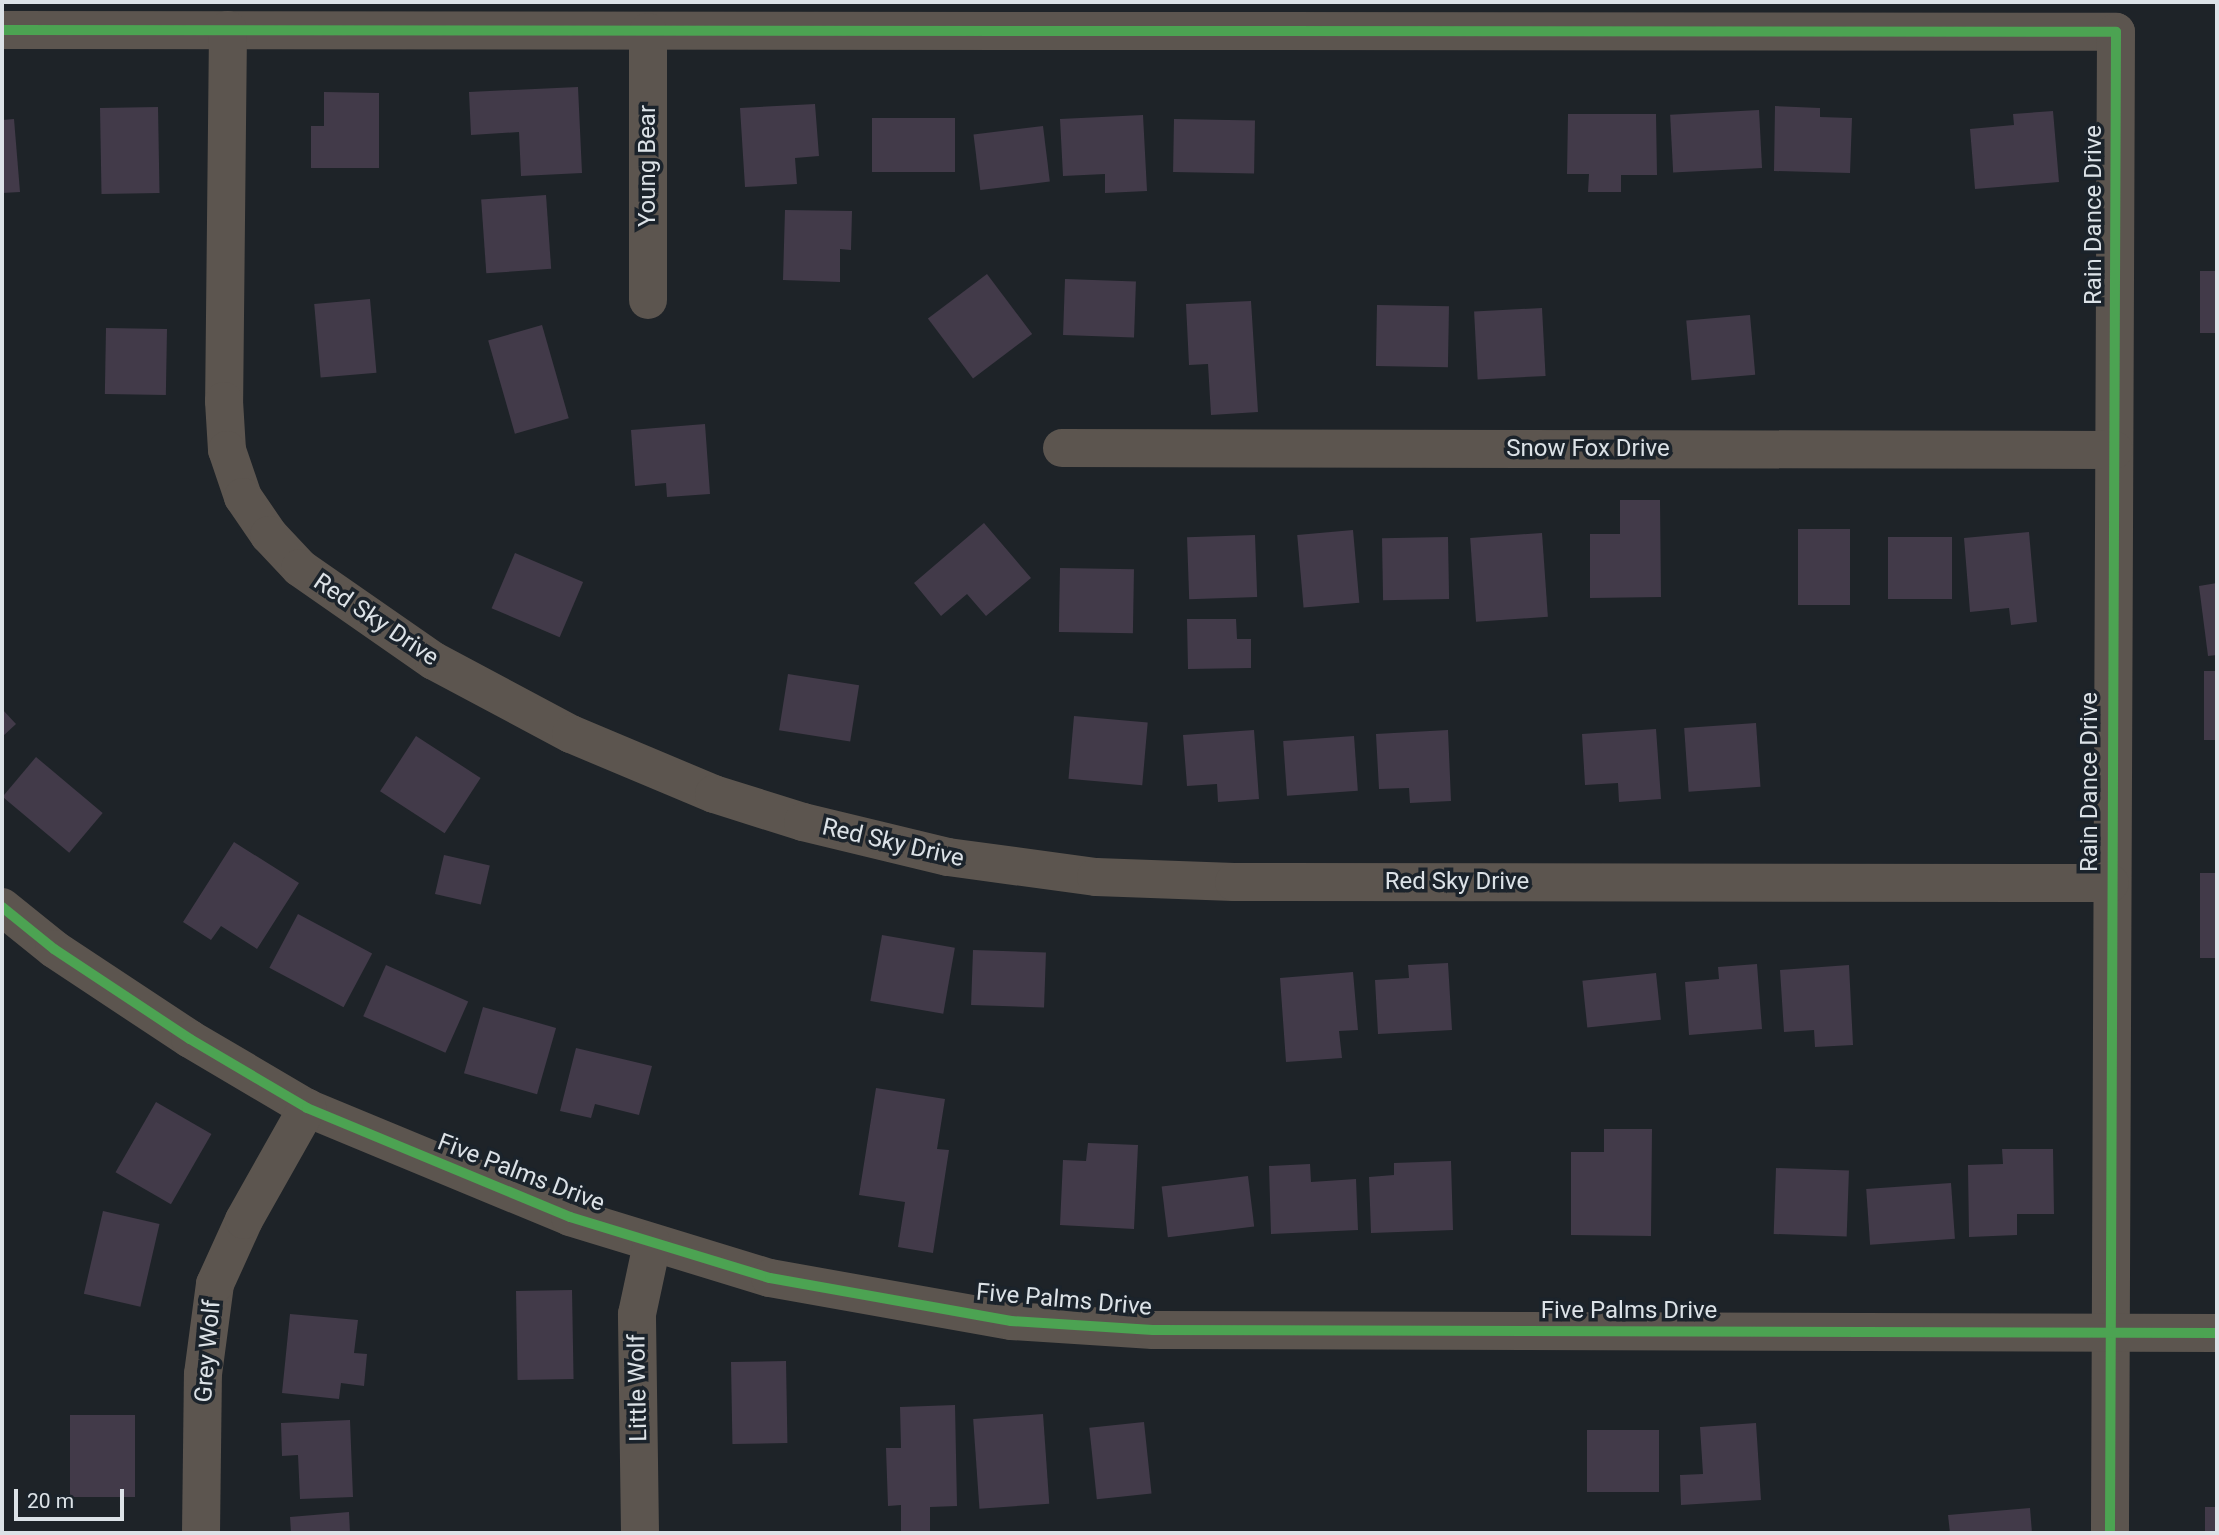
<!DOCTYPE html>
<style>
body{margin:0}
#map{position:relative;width:2219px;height:1535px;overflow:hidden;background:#1e2328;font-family:Roboto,sans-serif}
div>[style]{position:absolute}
.building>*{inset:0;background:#423a49;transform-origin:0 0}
.minor>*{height:38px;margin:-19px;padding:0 19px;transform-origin:19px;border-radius:19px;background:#5c554f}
.cycleway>*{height:10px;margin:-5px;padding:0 5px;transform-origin:5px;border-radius:5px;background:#4ca352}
span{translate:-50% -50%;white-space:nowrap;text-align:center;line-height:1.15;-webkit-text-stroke:7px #1b232b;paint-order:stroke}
.street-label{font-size:24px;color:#dce2e7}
.frame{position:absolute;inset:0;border:4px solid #dce2e7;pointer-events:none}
.scale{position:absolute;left:14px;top:1489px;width:110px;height:32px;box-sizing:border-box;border:4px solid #dce2e7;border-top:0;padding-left:9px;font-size:21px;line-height:24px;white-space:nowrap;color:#dce2e7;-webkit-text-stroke:5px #1b232b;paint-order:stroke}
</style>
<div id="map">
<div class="building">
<div style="clip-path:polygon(578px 87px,582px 173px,521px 176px,519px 132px,471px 135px,469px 92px)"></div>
<div style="clip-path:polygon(324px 92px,379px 93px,379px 168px,311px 168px,311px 126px,324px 126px)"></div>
<div style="clip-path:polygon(815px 104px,819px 156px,795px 158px,797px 184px,745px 187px,740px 108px)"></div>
<div style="clip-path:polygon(1775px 106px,1820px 108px,1820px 117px,1852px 118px,1850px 173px,1774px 171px)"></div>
<div style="left:158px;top:107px;width:86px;height:58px;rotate:89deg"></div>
<div style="left:1759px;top:110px;width:58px;height:89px;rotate:87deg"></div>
<div style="clip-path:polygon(2053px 111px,2059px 182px,1975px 189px,1970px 129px,2014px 125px,2013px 114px)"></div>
<div style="clip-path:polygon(1568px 114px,1656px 114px,1657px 175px,1621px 175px,1621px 192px,1588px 192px,1589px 174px,1567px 174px)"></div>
<div style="clip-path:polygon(1143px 115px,1147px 191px,1105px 193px,1105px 174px,1063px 176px,1060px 119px)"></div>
<div style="left:872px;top:118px;width:83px;height:54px"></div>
<div style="clip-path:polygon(14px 119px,20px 192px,2px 193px,2px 120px)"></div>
<div style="left:1174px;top:119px;width:81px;height:53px;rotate:1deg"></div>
<div style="left:1043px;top:126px;width:56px;height:70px;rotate:83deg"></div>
<div style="left:546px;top:195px;width:74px;height:65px;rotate:86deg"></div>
<div style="clip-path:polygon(785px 210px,852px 211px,851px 250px,840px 249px,840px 282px,783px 280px)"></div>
<div style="left:2200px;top:271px;width:17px;height:62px"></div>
<div style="left:987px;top:274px;width:75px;height:74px;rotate:53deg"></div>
<div style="left:1065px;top:279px;width:71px;height:56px;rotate:2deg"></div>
<div style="left:370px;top:299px;width:74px;height:56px;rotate:85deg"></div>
<div style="clip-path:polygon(1251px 301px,1258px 412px,1211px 415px,1208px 364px,1189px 365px,1186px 304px)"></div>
<div style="left:1377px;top:305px;width:72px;height:61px;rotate:1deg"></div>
<div style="left:1542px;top:308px;width:68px;height:68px;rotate:87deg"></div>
<div style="left:1750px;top:315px;width:60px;height:64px;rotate:85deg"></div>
<div style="left:542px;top:325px;width:97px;height:56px;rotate:74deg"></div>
<div style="left:106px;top:328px;width:61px;height:66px;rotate:1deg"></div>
<div style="clip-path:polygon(705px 424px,710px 494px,667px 497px,666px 483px,635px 486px,631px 430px)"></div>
<div style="clip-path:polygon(1620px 500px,1660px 500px,1661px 597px,1590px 598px,1590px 534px,1620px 534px)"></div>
<div style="clip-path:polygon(984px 523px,1031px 578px,986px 616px,967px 594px,941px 616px,914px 583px)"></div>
<div style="left:1798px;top:529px;width:52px;height:76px"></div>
<div style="left:1353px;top:530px;width:73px;height:56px;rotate:85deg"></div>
<div style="clip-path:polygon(2029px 532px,2037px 622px,2011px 625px,2009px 608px,1970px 612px,1964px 538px)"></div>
<div style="left:1542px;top:533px;width:84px;height:72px;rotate:86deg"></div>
<div style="left:1255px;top:535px;width:62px;height:68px;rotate:88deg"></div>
<div style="left:1448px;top:537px;width:62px;height:66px;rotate:89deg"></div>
<div style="left:1888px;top:537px;width:64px;height:62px"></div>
<div style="left:515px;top:553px;width:74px;height:60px;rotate:23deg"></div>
<div style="left:1060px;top:568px;width:74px;height:64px;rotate:1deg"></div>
<div style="clip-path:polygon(2217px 583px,2217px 655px,2208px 656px,2199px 586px)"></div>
<div style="clip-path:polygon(1187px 619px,1236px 619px,1237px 639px,1251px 639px,1251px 668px,1188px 669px)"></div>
<div style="left:2204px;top:671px;width:13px;height:69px"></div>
<div style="left:788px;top:674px;width:72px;height:57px;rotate:9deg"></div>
<div style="clip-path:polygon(2px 709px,16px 724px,2px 737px)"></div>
<div style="left:1074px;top:716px;width:74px;height:63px;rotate:5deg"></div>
<div style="left:1756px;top:723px;width:64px;height:72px;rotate:86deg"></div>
<div style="clip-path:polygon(1656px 729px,1661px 799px,1619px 802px,1618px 783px,1585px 785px,1582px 734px)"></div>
<div style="clip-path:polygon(1254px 730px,1259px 799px,1218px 802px,1217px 784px,1187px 786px,1183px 735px)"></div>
<div style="clip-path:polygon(1448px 730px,1451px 801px,1410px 803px,1409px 788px,1379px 789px,1376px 734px)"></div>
<div style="left:416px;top:736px;width:77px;height:66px;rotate:33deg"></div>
<div style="left:1354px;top:736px;width:55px;height:71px;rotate:86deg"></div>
<div style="left:36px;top:757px;width:87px;height:52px;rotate:40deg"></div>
<div style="clip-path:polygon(234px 842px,299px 883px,257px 949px,221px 926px,211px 940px,183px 922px)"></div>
<div style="left:444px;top:855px;width:47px;height:40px;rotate:13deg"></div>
<div style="left:2200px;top:873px;width:17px;height:85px"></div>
<div style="left:298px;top:914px;width:84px;height:61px;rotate:28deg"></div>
<div style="left:882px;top:935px;width:74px;height:67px;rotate:10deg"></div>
<div style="left:973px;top:950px;width:73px;height:55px;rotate:2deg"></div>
<div style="clip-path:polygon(1448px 963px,1452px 1030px,1378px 1034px,1375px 980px,1409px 978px,1408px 965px)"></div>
<div style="clip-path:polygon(1757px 964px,1762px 1029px,1689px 1035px,1685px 982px,1719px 979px,1718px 967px)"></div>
<div style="left:386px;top:965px;width:90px;height:56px;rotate:24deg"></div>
<div style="clip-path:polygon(1849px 965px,1853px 1045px,1815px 1047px,1814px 1030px,1784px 1032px,1780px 970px)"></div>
<div style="clip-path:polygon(1353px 972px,1358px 1030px,1339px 1031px,1342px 1058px,1286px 1062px,1280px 978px)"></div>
<div style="left:1656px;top:973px;width:47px;height:74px;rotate:84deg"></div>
<div style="left:483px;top:1007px;width:76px;height:69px;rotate:16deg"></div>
<div style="clip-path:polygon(576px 1048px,652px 1066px,639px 1115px,595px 1104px,591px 1118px,560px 1111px)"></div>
<div style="clip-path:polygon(876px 1088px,945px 1099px,937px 1149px,949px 1150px,933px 1253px,898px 1247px,905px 1202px,859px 1195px)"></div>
<div style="left:156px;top:1102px;width:64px;height:81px;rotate:30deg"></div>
<div style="clip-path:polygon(1604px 1129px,1652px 1129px,1651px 1236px,1571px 1235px,1571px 1152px,1604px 1152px)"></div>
<div style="clip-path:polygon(1088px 1143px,1138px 1145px,1134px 1229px,1060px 1225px,1063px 1160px,1086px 1161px)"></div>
<div style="clip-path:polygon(2002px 1149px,2053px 1149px,2054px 1214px,2017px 1214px,2017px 1235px,1969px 1237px,1968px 1165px,2003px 1164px)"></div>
<div style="clip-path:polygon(1451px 1161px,1453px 1230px,1371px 1233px,1369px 1177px,1394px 1175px,1394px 1163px)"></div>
<div style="clip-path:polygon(1310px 1164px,1311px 1182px,1356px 1179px,1358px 1230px,1271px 1234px,1269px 1166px)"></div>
<div style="left:1776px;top:1168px;width:73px;height:66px;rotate:2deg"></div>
<div style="left:1248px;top:1176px;width:51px;height:87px;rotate:83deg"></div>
<div style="left:1951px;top:1183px;width:56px;height:85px;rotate:86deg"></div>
<div style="left:103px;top:1211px;width:58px;height:85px;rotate:13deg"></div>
<div style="left:572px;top:1290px;width:89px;height:56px;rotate:89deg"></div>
<div style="clip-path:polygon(290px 1314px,358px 1320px,354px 1353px,367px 1354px,364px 1386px,341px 1383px,339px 1399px,282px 1393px)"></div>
<div style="left:786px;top:1361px;width:82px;height:55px;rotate:89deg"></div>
<div style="clip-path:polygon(955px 1405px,957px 1506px,930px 1507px,930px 1531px,901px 1531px,901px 1505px,888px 1506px,886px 1448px,901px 1448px,900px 1407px)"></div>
<div style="left:1043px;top:1414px;width:90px;height:70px;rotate:86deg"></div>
<div style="left:135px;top:1415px;width:82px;height:65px;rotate:90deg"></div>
<div style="clip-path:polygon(350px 1420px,353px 1497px,300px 1499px,298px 1455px,282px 1456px,281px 1423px)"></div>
<div style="left:1144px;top:1422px;width:72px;height:55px;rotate:84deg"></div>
<div style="clip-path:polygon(1756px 1423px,1761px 1500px,1681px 1505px,1680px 1475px,1703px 1474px,1700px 1427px)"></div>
<div style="left:1587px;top:1430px;width:72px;height:62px"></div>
<div style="left:2205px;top:1507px;width:12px;height:26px"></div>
<div style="clip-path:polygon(2030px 1508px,2032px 1533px,1950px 1533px,1948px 1515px)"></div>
<div style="clip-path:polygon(349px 1512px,350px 1533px,291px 1533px,290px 1517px)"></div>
</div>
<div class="minor">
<div style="left:2px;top:30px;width:2114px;rotate:0.05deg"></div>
<div style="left:2116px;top:32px;width:1501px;rotate:90.23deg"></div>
<div style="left:228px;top:30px;width:371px;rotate:90.6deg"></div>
<div style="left:224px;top:401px;width:49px;rotate:86.5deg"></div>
<div style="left:227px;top:450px;width:50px;rotate:71.2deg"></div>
<div style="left:243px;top:497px;width:46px;rotate:55.6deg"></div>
<div style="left:269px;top:535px;width:45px;rotate:46.8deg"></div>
<div style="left:300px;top:568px;width:163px;rotate:34.8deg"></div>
<div style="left:434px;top:661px;width:155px;rotate:28.1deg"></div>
<div style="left:571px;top:734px;width:155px;rotate:22.8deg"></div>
<div style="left:714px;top:794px;width:93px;rotate:17.5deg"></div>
<div style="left:803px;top:822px;width:149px;rotate:13.6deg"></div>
<div style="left:948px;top:857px;width:149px;rotate:7.7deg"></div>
<div style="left:1096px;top:877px;width:138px;rotate:2.1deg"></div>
<div style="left:1234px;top:882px;width:876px;rotate:0.07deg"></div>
<div style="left:648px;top:32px;width:268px;rotate:90deg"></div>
<div style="left:1062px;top:448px;width:1052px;rotate:0.11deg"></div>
<div style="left:2px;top:907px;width:67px;rotate:38.9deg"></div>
<div style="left:54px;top:949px;width:163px;rotate:33.5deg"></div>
<div style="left:190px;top:1039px;width:136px;rotate:30.5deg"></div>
<div style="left:307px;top:1108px;width:285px;rotate:22.5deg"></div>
<div style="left:570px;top:1217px;width:209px;rotate:17deg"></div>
<div style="left:770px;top:1278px;width:245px;rotate:10.1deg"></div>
<div style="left:1011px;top:1321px;width:142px;rotate:3.6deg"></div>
<div style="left:1153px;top:1330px;width:1064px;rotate:0.16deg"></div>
<div style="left:201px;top:1533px;width:159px;rotate:-89.3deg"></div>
<div style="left:203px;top:1374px;width:91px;rotate:-82.4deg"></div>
<div style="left:215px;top:1284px;width:70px;rotate:-65.6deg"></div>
<div style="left:244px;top:1220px;width:129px;rotate:-60.6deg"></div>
<div style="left:640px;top:1533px;width:219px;rotate:-90.8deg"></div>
<div style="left:637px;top:1314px;width:72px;rotate:-77.9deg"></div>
</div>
<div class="cycleway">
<div style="left:2px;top:30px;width:2114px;rotate:0.05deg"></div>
<div style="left:2116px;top:32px;width:1501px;rotate:90.23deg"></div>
<div style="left:2px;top:907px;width:67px;rotate:38.9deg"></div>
<div style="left:54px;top:949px;width:163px;rotate:33.5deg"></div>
<div style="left:190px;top:1039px;width:136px;rotate:30.5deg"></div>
<div style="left:307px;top:1108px;width:285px;rotate:22.5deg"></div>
<div style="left:570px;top:1217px;width:209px;rotate:17deg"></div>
<div style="left:770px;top:1278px;width:245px;rotate:10.1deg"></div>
<div style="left:1011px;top:1321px;width:142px;rotate:3.6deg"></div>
<div style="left:1153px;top:1330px;width:1064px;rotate:0.16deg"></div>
</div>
<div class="street-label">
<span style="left:648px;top:166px;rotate:-90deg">Young Bear</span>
<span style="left:2094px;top:215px;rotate:-90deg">Rain Dance Drive</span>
<span style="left:1588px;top:449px">Snow Fox Drive</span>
<span style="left:376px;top:620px;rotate:34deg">Red Sky Drive</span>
<span style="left:2090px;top:782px;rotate:-90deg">Rain Dance Drive</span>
<span style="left:893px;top:843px;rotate:13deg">Red Sky Drive</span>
<span style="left:1457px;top:882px">Red Sky Drive</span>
<span style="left:521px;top:1173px;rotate:21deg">Five Palms Drive</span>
<span style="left:1064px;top:1300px;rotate:5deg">Five Palms Drive</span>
<span style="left:1629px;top:1311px">Five Palms Drive</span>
<span style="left:208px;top:1351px;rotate:-85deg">Grey Wolf</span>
<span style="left:638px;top:1388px;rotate:-91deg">Little Wolf</span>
</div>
<div class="frame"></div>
<div class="scale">20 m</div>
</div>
